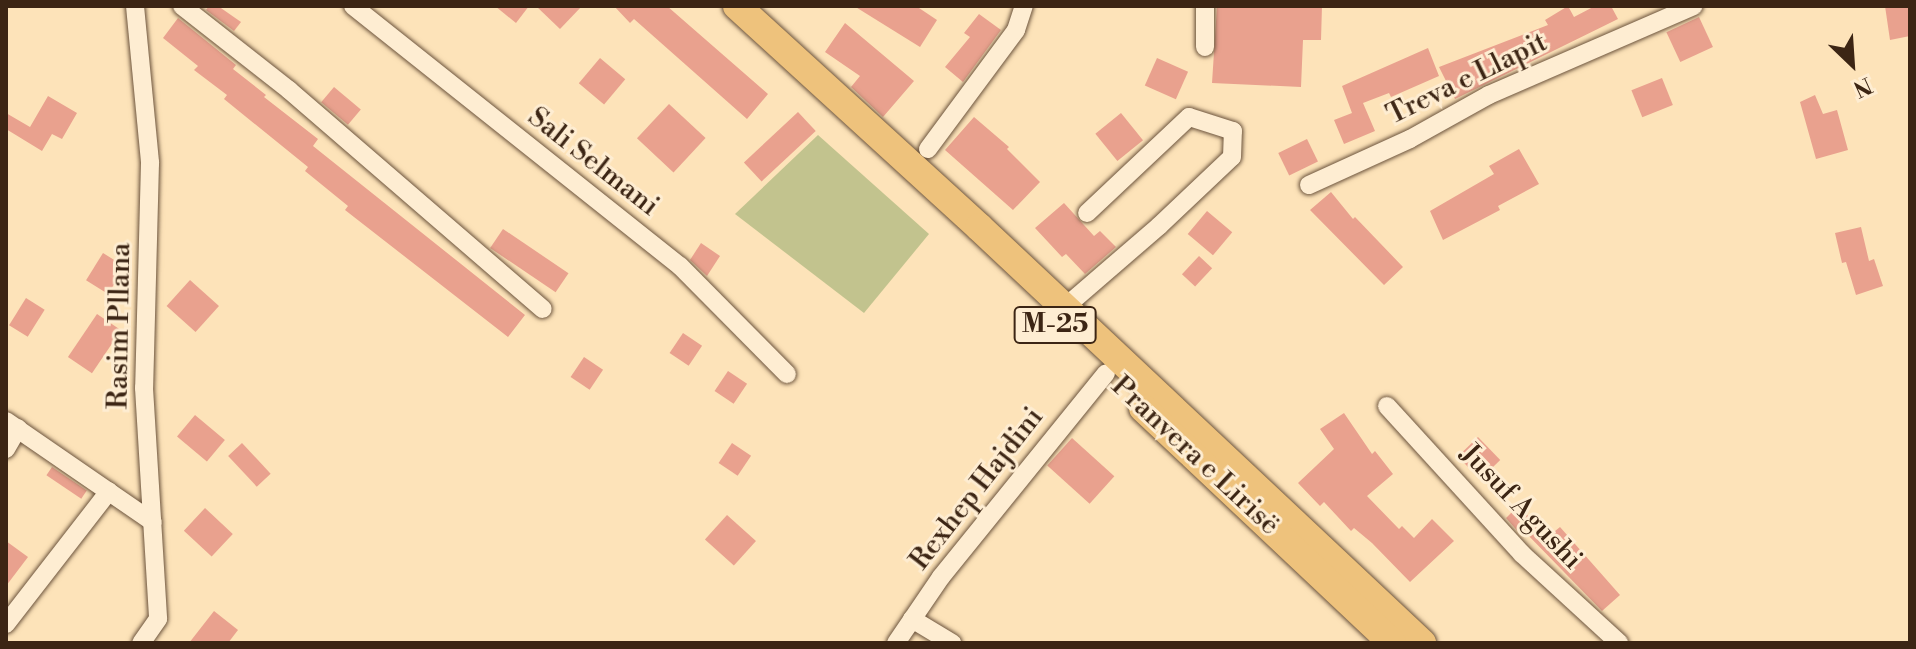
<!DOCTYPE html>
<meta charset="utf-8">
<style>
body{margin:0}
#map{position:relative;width:1916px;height:649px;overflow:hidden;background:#fde3b9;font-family:"Libre Bodoni",serif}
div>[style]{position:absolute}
.green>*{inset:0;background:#c2c38e}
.building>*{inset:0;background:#e9a18e;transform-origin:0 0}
.roads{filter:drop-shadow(0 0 2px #6c543d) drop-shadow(0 0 2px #6c543d)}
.minor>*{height:18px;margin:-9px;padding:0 9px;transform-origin:9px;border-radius:9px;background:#feedd2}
.primary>*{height:28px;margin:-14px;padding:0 14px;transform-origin:14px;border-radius:14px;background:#eec27c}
span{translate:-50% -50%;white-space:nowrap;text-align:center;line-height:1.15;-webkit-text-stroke:6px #feedd2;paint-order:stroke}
.shield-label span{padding:2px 6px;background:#feedd2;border:2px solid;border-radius:6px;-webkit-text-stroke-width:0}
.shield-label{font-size:26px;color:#3c2514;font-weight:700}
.street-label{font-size:28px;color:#3c2514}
.frame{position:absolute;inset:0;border:8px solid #3c2514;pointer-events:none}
.north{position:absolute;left:1812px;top:24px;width:80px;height:80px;-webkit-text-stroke:6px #feedd2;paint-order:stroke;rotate:155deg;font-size:22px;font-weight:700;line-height:32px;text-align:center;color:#3c2514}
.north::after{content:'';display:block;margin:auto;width:28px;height:36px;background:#3c2514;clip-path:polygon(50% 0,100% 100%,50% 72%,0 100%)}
</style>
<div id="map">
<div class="green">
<div style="clip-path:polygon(818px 135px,929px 234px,864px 313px,735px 214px)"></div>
</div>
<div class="building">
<div style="clip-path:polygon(209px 6px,218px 6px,241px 22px,234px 31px,206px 10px)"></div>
<div style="clip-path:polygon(495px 6px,529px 6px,516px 23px)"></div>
<div style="clip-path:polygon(536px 6px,582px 6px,560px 29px)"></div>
<div style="clip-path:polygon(614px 6px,667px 6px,768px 94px,747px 119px,634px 19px,630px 23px)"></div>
<div style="clip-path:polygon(854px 6px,916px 6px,937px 20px,920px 47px)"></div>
<div style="clip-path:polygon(1217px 6px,1322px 6px,1321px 40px,1303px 40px,1301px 87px,1212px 83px)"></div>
<div style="clip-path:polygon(1568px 6px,1574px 17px,1595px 6px,1611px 6px,1618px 19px,1455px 99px,1439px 67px,1548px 25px,1545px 20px)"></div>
<div style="clip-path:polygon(1885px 6px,1910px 6px,1910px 36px,1890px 40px)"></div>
<div style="clip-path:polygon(979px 14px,1001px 30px,963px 82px,945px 67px,970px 37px,964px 33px)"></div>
<div style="left:1699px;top:17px;width:33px;height:36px;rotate:65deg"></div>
<div style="clip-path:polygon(178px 18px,236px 65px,233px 69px,266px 95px,264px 97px,318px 139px,313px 146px,525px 315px,508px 337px,345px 210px,348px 206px,305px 171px,308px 167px,224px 99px,227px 95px,194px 70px,198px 66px,163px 38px)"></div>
<div style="clip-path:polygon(845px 23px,914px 81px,883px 117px,851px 87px,860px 76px,825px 52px)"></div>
<div style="clip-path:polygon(1428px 48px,1439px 76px,1391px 97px,1389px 93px,1363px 103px,1375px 131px,1344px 144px,1334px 120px,1352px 113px,1342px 86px)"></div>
<div style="left:600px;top:58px;width:33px;height:33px;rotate:40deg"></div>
<div style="left:1157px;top:58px;width:34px;height:30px;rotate:24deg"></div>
<div style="left:1662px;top:78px;width:29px;height:33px;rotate:68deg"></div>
<div style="left:334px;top:87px;width:35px;height:20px;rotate:40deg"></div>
<div style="clip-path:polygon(1815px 95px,1823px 114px,1837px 110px,1848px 150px,1816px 159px,1800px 102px)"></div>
<div style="clip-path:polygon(48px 96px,77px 113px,62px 139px,52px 134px,42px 151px,6px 129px,6px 113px,30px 127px)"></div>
<div style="left:669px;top:104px;width:50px;height:47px;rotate:43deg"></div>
<div style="left:798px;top:112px;width:26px;height:74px;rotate:47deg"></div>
<div style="left:1121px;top:113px;width:35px;height:33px;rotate:51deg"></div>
<div style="clip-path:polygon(974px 117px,1009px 147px,1007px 149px,1040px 182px,1013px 210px,945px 150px)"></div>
<div style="left:1307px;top:139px;width:25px;height:32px;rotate:64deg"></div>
<div style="clip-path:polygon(1519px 149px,1539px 184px,1498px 206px,1500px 210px,1443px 240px,1430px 211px,1494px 174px,1489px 166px)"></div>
<div style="clip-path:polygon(1331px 192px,1353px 219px,1355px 217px,1403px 267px,1384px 285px,1310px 210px)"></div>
<div style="clip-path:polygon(1064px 203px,1094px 236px,1100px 231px,1116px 247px,1085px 274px,1066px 254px,1062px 257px,1035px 228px)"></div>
<div style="left:1207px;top:211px;width:33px;height:30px;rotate:40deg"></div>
<div style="clip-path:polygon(1861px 227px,1869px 261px,1874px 259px,1883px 286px,1856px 295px,1846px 262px,1842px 263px,1835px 233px)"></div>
<div style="left:503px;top:229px;width:79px;height:23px;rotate:34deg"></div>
<div style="clip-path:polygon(701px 243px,720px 256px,707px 276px,690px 260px)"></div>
<div style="left:103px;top:253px;width:26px;height:32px;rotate:32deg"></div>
<div style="left:1199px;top:256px;width:18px;height:25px;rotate:43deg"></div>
<div style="left:190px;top:280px;width:39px;height:35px;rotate:42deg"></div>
<div style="left:26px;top:298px;width:22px;height:32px;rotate:32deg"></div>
<div style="left:97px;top:314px;width:29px;height:52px;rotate:34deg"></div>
<div style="left:683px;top:333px;width:23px;height:24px;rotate:34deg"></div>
<div style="left:584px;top:357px;width:23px;height:24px;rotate:34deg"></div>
<div style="left:728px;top:371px;width:23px;height:24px;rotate:34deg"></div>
<div style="clip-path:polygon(1344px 413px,1372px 454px,1375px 451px,1393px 474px,1367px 496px,1399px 529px,1402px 526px,1414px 538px,1432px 519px,1454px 541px,1410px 582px,1372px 543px,1354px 528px,1351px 531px,1324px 502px,1320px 506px,1298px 483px,1334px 449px,1320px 429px)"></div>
<div style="left:195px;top:415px;width:39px;height:28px;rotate:40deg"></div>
<div style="left:1478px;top:437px;width:32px;height:28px;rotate:46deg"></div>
<div style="left:1072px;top:438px;width:57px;height:37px;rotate:42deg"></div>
<div style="left:242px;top:443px;width:42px;height:19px;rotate:47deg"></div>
<div style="left:732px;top:443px;width:23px;height:24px;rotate:34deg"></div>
<div style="left:52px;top:467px;width:42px;height:10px;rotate:34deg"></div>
<div style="clip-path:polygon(1518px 506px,1549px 536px,1560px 527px,1620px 595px,1602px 611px,1525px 532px,1521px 535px,1506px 518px)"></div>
<div style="left:205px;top:508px;width:38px;height:31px;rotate:43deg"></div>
<div style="left:727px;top:515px;width:39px;height:33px;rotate:42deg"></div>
<div style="clip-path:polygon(6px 541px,28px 557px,6px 586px)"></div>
<div style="clip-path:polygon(214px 611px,238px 630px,228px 643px,189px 643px)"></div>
</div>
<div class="roads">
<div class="minor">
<div style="left:135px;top:6px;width:158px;rotate:84.5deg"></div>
<div style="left:150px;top:163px;width:225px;rotate:91.5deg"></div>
<div style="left:144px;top:388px;width:231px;rotate:86.5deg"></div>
<div style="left:158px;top:619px;width:29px;rotate:125deg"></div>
<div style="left:182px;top:6px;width:136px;rotate:38.1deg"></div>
<div style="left:289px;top:90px;width:335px;rotate:40.8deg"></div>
<div style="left:353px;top:6px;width:418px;rotate:38.5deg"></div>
<div style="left:680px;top:266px;width:152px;rotate:45.3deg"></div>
<div style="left:1205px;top:47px;width:41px;rotate:-90deg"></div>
<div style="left:928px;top:149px;width:148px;rotate:-53.5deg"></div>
<div style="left:1016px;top:30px;width:25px;rotate:-72deg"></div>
<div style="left:1309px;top:185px;width:111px;rotate:-24.5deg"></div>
<div style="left:1410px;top:139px;width:90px;rotate:-29.1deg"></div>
<div style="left:1489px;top:95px;width:223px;rotate:-23.5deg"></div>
<div style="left:1064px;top:308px;width:125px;rotate:-40.8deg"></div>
<div style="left:1159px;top:226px;width:100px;rotate:-43.4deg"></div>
<div style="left:1232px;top:157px;width:26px;rotate:-88deg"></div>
<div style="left:1233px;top:131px;width:46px;rotate:-162.3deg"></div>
<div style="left:1189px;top:117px;width:140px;rotate:136.7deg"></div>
<div style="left:1387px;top:406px;width:200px;rotate:47.6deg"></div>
<div style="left:1522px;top:554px;width:132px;rotate:42.5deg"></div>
<div style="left:6px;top:421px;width:178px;rotate:34.5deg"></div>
<div style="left:6px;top:449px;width:24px;rotate:-60deg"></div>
<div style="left:912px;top:619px;width:47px;rotate:31deg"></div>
<div style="left:6px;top:624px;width:168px;rotate:-52.2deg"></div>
<div style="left:896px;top:643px;width:80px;rotate:-55.7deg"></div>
<div style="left:941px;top:577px;width:262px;rotate:-51deg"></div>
</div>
<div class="primary">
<div style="left:737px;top:6px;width:328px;rotate:42.4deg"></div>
<div style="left:979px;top:227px;width:608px;rotate:43.2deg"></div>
<div style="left:1143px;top:408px;width:342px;rotate:43.3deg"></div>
</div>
</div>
<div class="shield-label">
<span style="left:1055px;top:325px">M-25</span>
</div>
<div class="street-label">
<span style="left:1467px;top:79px;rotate:-26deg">Treva e Llapit</span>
<span style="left:593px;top:162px;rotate:38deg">Sali Selmani</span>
<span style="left:120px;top:326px;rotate:-89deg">Rasim Pllana</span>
<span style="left:1195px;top:456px;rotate:43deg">Pranvera e Lirisë</span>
<span style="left:977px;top:489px;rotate:-52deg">Rexhep Hajdini</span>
<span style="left:1521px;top:507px;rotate:46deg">Jusuf Agushi</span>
</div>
<div class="frame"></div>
<div class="north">N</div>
</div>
